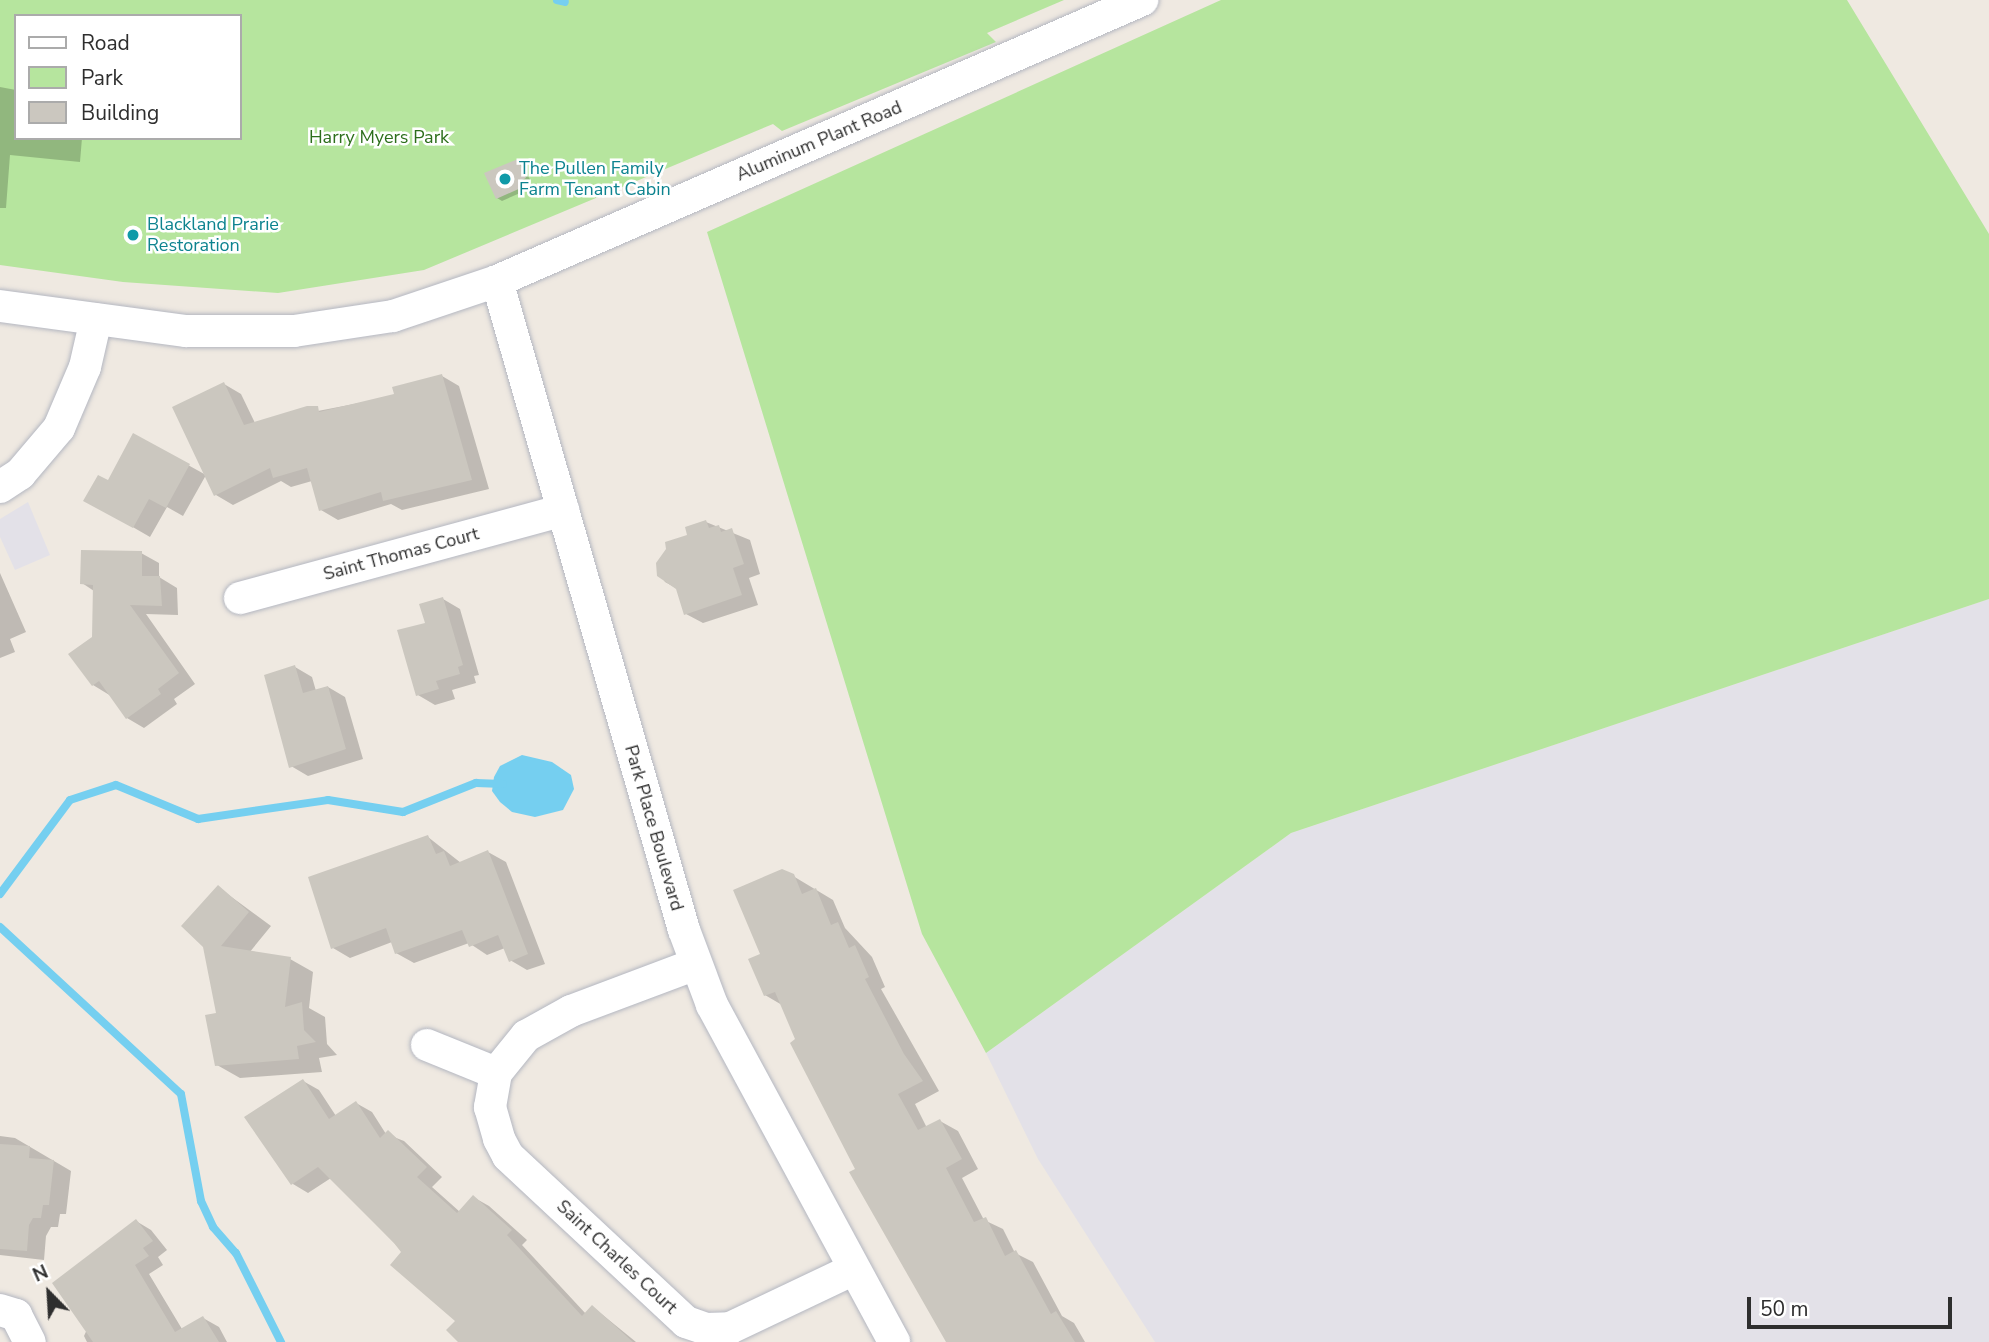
<!DOCTYPE html>
<style>
body{margin:0}
#map{position:relative;width:1989px;height:1342px;overflow:hidden;background:#efe9e1;font-family:"Nunito Sans",sans-serif}
div>[style]{position:absolute}
.industrial>*{inset:0;background:#e3e1e8}
.green>*{inset:0;background:#b6e59e}
.water>*{inset:0;background:#75cff0}
.shadow>*{inset:0;background:#0003}
.stream>*{height:8px;margin:-4px;padding:0 4px;transform-origin:4px;border-radius:4px;background:#75cff0}
.building>*{inset:0;background:#cbc7bf}
.roads{filter:drop-shadow(0 0 2px #b4b7c1) drop-shadow(0 0 2px #b4b7c1)}
.minor>*{height:32px;margin:-16px;padding:0 16px;transform-origin:16px;border-radius:16px;background:#fff}
.dots>*{width:19px;height:19px;translate:-50% -50%;box-sizing:border-box;border:4px solid #fff;border-radius:50%}
span{translate:-50% -50%;white-space:nowrap;text-align:center;line-height:1.15;-webkit-text-stroke:5px #fff;paint-order:stroke}
.park-label{font-size:18px;color:#2c6e1b}
.street-label{font-size:18px;color:#2e2e2e}
.culture-label{font-size:18px;color:#0d838f}
.left{translate:0 -50%;text-align:left}
.legend{position:absolute;left:14px;top:14px;width:228px;height:126px;box-sizing:border-box;background:#fff;border:2px solid #ababab;margin:0;padding:9px 12px;list-style:none;font-size:21px;color:#2e2e2e}
.legend li{display:flex;align-items:center;gap:14px;height:35px}
.legend b{width:35px;border:2px solid #ababab}
.north{position:absolute;left:14px;top:1258px;width:70px;height:70px;-webkit-text-stroke:5px #fff;paint-order:stroke;rotate:336deg;font-size:19px;font-weight:700;line-height:28px;text-align:center;color:#2e2e2e}
.north::after{content:'';display:block;margin:auto;width:24px;height:32px;background:#2e2e2e;clip-path:polygon(50% 0,100% 100%,50% 72%,0 100%)}
.scale{position:absolute;left:1747px;top:1297px;width:205px;height:32px;box-sizing:border-box;border:4px solid #2e2e2e;border-top:0;padding-left:9px;font-size:21px;line-height:24px;white-space:nowrap;color:#2e2e2e;-webkit-text-stroke:5px #fff;paint-order:stroke}
</style>
<div id="map">
<div class="industrial">
<div style="clip-path:polygon(28px 502px,50px 555px,15px 570px,0 537px,0 519px)"></div>
<div style="clip-path:polygon(1989px 599px,1989px 1342px,1155px 1342px,1038px 1159px,986px 1053px,1291px 833px)"></div>
</div>
<div class="green">
<div style="clip-path:polygon(evenodd,0 0,1064px 0,987px 33px,996px 42px,782px 131px,773px 124px,424px 270px,278px 293px,123px 282px,0 265px,0 0,16px 16px,240px 16px,240px 138px,16px 138px,16px 16px)"></div>
<div style="clip-path:polygon(1221px 0,1847px 0,1989px 234px,1989px 599px,1291px 833px,986px 1053px,922px 934px,707px 232px)"></div>
</div>
<div class="water">
<div style="clip-path:polygon(522px 755px,552px 762px,571px 775px,574px 789px,563px 810px,535px 817px,512px 812px,500px 802px,492px 791px,494px 777px,500px 766px)"></div>
</div>
<div class="shadow">
<div style="clip-path:polygon(0 87px,16px 90px,16px 138px,82px 138px,80px 162px,10px 155px,6px 208px,0 208px)"></div>
<div style="clip-path:polygon(518px 160px,531px 181px,524px 184px,527px 190px,502px 201px,497px 198px)"></div>
<div style="clip-path:polygon(442px 376px,459px 386px,489px 489px,402px 510px,391px 504px,338px 520px,321px 510px,312px 481px,291px 487px,281px 481px,233px 505px,216px 495px,206px 475px,183px 516px,167px 507px,150px 537px,86px 500px,108px 483px,134px 435px,206px 475px,224px 384px,241px 394px,255px 423px,396px 396px)"></div>
<div style="clip-path:polygon(706px 522px,750px 540px,760px 574px,749px 578px,758px 605px,703px 623px,686px 614px,678px 589px,665px 582px,657px 567px)"></div>
<div style="clip-path:polygon(141px 553px,159px 563px,159px 577px,177px 588px,178px 615px,146px 614px,195px 684px,174px 699px,177px 704px,144px 728px,127px 718px,111px 696px,93px 685px,94px 591px,82px 583px)"></div>
<div style="clip-path:polygon(0 573px,26px 632px,10px 639px,15px 652px,0 658px)"></div>
<div style="clip-path:polygon(443px 599px,460px 609px,479px 675px,474px 676px,476px 683px,452px 690px,455px 699px,435px 705px,418px 695px,427px 624px)"></div>
<div style="clip-path:polygon(295px 667px,312px 677px,316px 691px,328px 687px,345px 697px,363px 759px,308px 776px,291px 766px)"></div>
<div style="clip-path:polygon(428px 837px,461px 863px,488px 852px,506px 862px,545px 964px,527px 970px,510px 960px,505px 948px,487px 955px,469px 943px,414px 963px,396px 953px,392px 942px,350px 958px,333px 948px)"></div>
<div style="clip-path:polygon(793px 876px,833px 900px,845px 928px,872px 957px,885px 987px,881px 989px,939px 1091px,915px 1104px,927px 1128px,940px 1121px,958px 1131px,978px 1169px,962px 1178px,984px 1220px,1003px 1229px,1015px 1253px,1033px 1262px,1062px 1316px,1074px 1323px,1085px 1342px,948px 1342px,857px 1170px,782px 1005px,765px 995px,762px 955px)"></div>
<div style="clip-path:polygon(218px 887px,271px 926px,249px 953px,290px 959px,313px 972px,309px 1008px,325px 1017px,327px 1044px,337px 1055px,319px 1058px,322px 1072px,240px 1078px,217px 1065px)"></div>
<div style="clip-path:polygon(303px 1081px,319px 1090px,336px 1116px,356px 1103px,372px 1112px,386px 1134px,404px 1141px,442px 1177px,432px 1187px,460px 1212px,473px 1197px,489px 1206px,527px 1240px,522px 1245px,586px 1314px,593px 1307px,636px 1342px,461px 1342px,457px 1321px,403px 1252px,331px 1178px,308px 1193px,293px 1184px)"></div>
<div style="clip-path:polygon(0 1136px,15px 1138px,71px 1171px,66px 1214px,60px 1214px,58px 1227px,51px 1227px,46px 1236px,44px 1260px,0 1255px)"></div>
<div style="clip-path:polygon(136px 1221px,151px 1230px,167px 1250px,158px 1257px,163px 1265px,149px 1274px,182px 1329px,203px 1318px,219px 1327px,227px 1342px,87px 1342px,84px 1336px)"></div>
</div>
<div class="stream">
<div style="left:557px;top:0;width:8px;rotate:14deg"></div>
<div style="left:0;top:894px;width:117px;rotate:-53.3deg"></div>
<div style="left:70px;top:800px;width:48px;rotate:-18.1deg"></div>
<div style="left:116px;top:785px;width:89px;rotate:22.5deg"></div>
<div style="left:198px;top:819px;width:131px;rotate:-8.3deg"></div>
<div style="left:328px;top:800px;width:76px;rotate:9.1deg"></div>
<div style="left:403px;top:812px;width:79px;rotate:-21.7deg"></div>
<div style="left:476px;top:783px;width:27px;rotate:2deg"></div>
<div style="left:0;top:927px;width:246px;rotate:42.7deg"></div>
<div style="left:181px;top:1094px;width:109px;rotate:79.4deg"></div>
<div style="left:201px;top:1201px;width:29px;rotate:65deg"></div>
<div style="left:213px;top:1227px;width:35px;rotate:49deg"></div>
<div style="left:236px;top:1253px;width:100px;rotate:63.2deg"></div>
</div>
<div class="building">
<div style="clip-path:polygon(518px 159px,526px 178px,520px 181px,523px 187px,496px 199px,484px 173px)"></div>
<div style="clip-path:polygon(442px 374px,472px 480px,383px 501px,381px 492px,319px 511px,307px 468px,273px 478px,270px 468px,214px 496px,172px 407px,224px 382px,244px 425px,307px 406px,318px 406px,319px 412px,394px 394px,392px 387px)"></div>
<div style="clip-path:polygon(133px 433px,190px 464px,166px 508px,149px 499px,133px 528px,83px 501px,98px 475px,108px 480px)"></div>
<div style="clip-path:polygon(706px 520px,709px 528px,719px 525px,721px 532px,732px 528px,744px 564px,733px 568px,742px 595px,684px 615px,676px 589px,657px 576px,656px 563px,666px 549px,665px 542px,687px 535px,685px 527px)"></div>
<div style="clip-path:polygon(81px 550px,142px 551px,142px 576px,160px 576px,162px 606px,130px 605px,179px 673px,158px 689px,161px 694px,126px 719px,99px 681px,92px 686px,68px 654px,92px 637px,93px 585px,80px 584px)"></div>
<div style="clip-path:polygon(443px 597px,463px 665px,458px 667px,460px 674px,436px 681px,439px 689px,416px 696px,397px 630px,425px 623px,419px 604px)"></div>
<div style="clip-path:polygon(295px 665px,303px 693px,328px 686px,346px 749px,289px 768px,264px 675px)"></div>
<div style="clip-path:polygon(428px 835px,436px 854px,444px 851px,450px 866px,488px 850px,528px 954px,509px 962px,498px 935px,469px 947px,462px 930px,395px 954px,386px 928px,331px 949px,308px 877px)"></div>
<div style="clip-path:polygon(782px 869px,794px 874px,802px 894px,816px 888px,831px 925px,838px 922px,849px 948px,855px 945px,869px 977px,865px 979px,904px 1054px,923px 1081px,898px 1094px,918px 1130px,940px 1119px,962px 1159px,946px 1168px,974px 1222px,986px 1217px,1005px 1256px,1016px 1250px,1051px 1314px,1056px 1311px,1075px 1342px,946px 1342px,849px 1172px,855px 1169px,790px 1043px,795px 1039px,775px 992px,764px 996px,748px 959px,760px 954px,733px 890px)"></div>
<div style="clip-path:polygon(218px 885px,249px 912px,221px 946px,291px 957px,285px 1007px,302px 1002px,304px 1030px,316px 1042px,297px 1046px,299px 1059px,215px 1066px,205px 1015px,216px 1013px,203px 947px,181px 926px)"></div>
<div style="clip-path:polygon(303px 1079px,329px 1119px,356px 1101px,380px 1138px,388px 1130px,427px 1167px,417px 1177px,457px 1213px,473px 1195px,512px 1230px,507px 1235px,582px 1316px,592px 1305px,633px 1342px,458px 1342px,446px 1330px,455px 1321px,390px 1265px,401px 1252px,394px 1243px,318px 1167px,291px 1185px,244px 1117px)"></div>
<div style="clip-path:polygon(0 1144px,30px 1146px,29px 1158px,54px 1160px,49px 1205px,43px 1205px,41px 1218px,33px 1218px,29px 1225px,27px 1251px,0 1249px)"></div>
<div style="clip-path:polygon(136px 1219px,153px 1241px,143px 1248px,149px 1256px,135px 1265px,175px 1332px,203px 1316px,219px 1342px,93px 1342px,52px 1283px)"></div>
</div>
<div class="roads">
<div class="minor">
<div style="left:497px;top:281px;width:675px;rotate:73.93deg"></div>
<div style="left:684px;top:930px;width:80px;rotate:69.5deg"></div>
<div style="left:712px;top:1005px;width:383px;rotate:61.6deg"></div>
<div style="left:0;top:306px;width:188px;rotate:7.7deg"></div>
<div style="left:186px;top:331px;width:108px"></div>
<div style="left:294px;top:331px;width:100px;rotate:-8.6deg"></div>
<div style="left:393px;top:316px;width:110px;rotate:-18.6deg"></div>
<div style="left:497px;top:281px;width:704px;rotate:-23.54deg"></div>
<div style="left:0;top:487px;width:24px;rotate:-33deg"></div>
<div style="left:20px;top:474px;width:60px;rotate:-49.7deg"></div>
<div style="left:59px;top:428px;width:66px;rotate:-66.9deg"></div>
<div style="left:85px;top:367px;width:49px;rotate:-77.1deg"></div>
<div style="left:240px;top:598px;width:335px;rotate:-15.2deg"></div>
<div style="left:696px;top:964px;width:134px;rotate:159.4deg"></div>
<div style="left:571px;top:1011px;width:51px;rotate:150.9deg"></div>
<div style="left:526px;top:1036px;width:48px;rotate:129deg"></div>
<div style="left:496px;top:1073px;width:35px;rotate:100deg"></div>
<div style="left:490px;top:1107px;width:33px;rotate:74deg"></div>
<div style="left:499px;top:1139px;width:19px;rotate:62deg"></div>
<div style="left:508px;top:1156px;width:243px;rotate:43deg"></div>
<div style="left:686px;top:1322px;width:21px;rotate:19deg"></div>
<div style="left:706px;top:1329px;width:24px;rotate:-2deg"></div>
<div style="left:730px;top:1328px;width:137px;rotate:-25.4deg"></div>
<div style="left:427px;top:1045px;width:74px;rotate:22.1deg"></div>
<div style="left:0;top:1310px;width:17px;rotate:17deg"></div>
<div style="left:16px;top:1315px;width:30px;rotate:63deg"></div>
</div>
</div>
<div class="dots">
<div style="left:505px;top:179px;background:#0f9aa8"></div>
<div style="left:133px;top:235px;background:#0f9aa8"></div>
</div>
<div class="park-label">
<span style="left:379px;top:137px">Harry Myers Park</span>
</div>
<div class="street-label">
<span style="left:819px;top:141px;rotate:-23deg">Aluminum Plant Road</span>
<span style="left:401px;top:554px;rotate:-15deg">Saint Thomas Court</span>
<span style="left:654px;top:828px;rotate:74deg">Park Place Boulevard</span>
<span style="left:617px;top:1257px;rotate:43deg">Saint Charles Court</span>
</div>
<div class="culture-label">
<span class="left" style="left:519px;top:179px">The Pullen Family<br>Farm Tenant Cabin</span>
<span class="left" style="left:147px;top:235px">Blackland Prarie<br>Restoration</span>
</div>
<ul class="legend">
<li><b style="height:9px;background:#fff"></b>Road</li>
<li><b style="height:19px;background:#b6e59e"></b>Park</li>
<li><b style="height:19px;background:#cbc7bf"></b>Building</li>
</ul>
<div class="north">N</div>
<div class="scale">50 m</div>
</div>
